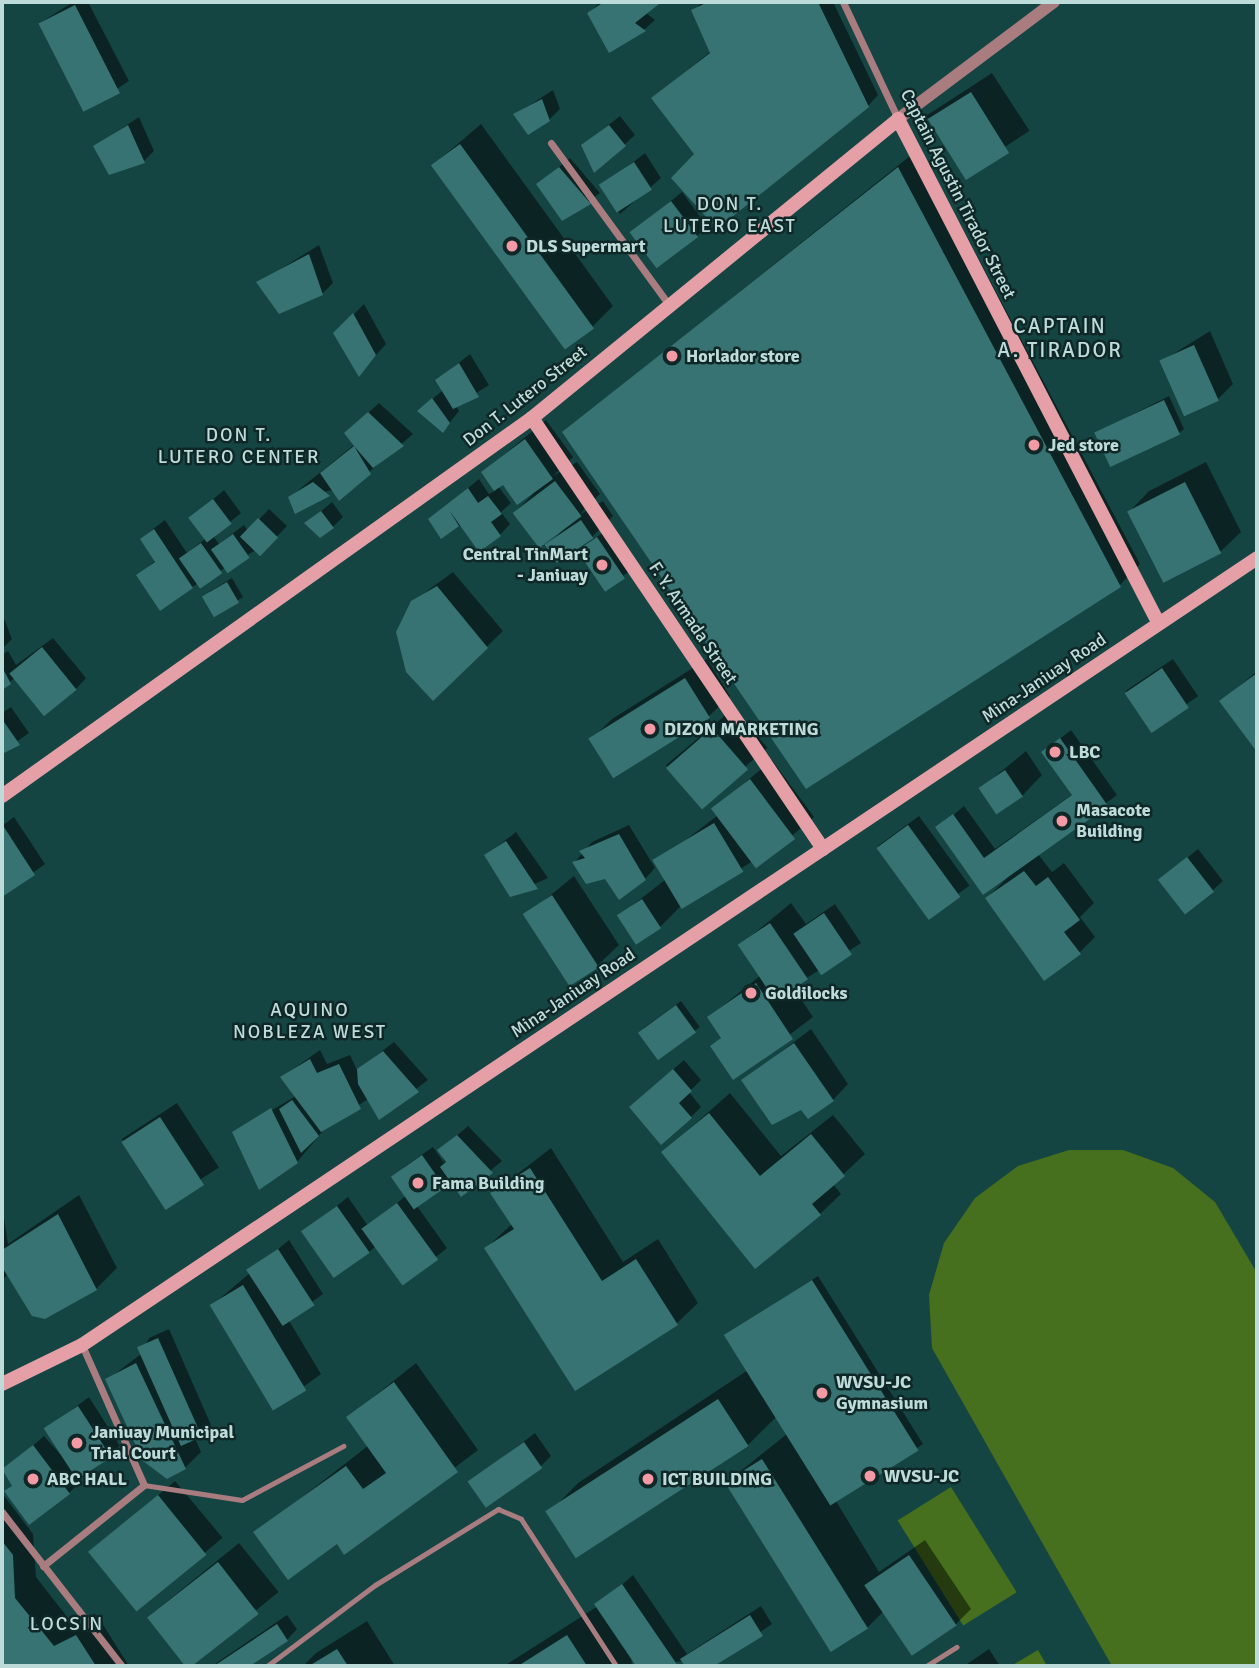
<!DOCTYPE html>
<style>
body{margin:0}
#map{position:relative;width:1259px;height:1668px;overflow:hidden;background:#154543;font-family:Signika,sans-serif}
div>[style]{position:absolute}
.green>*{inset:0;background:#46701d;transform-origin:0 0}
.shadow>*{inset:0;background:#0007;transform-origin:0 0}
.building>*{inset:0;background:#377372;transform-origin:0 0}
.service>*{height:5px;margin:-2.5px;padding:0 2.5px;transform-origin:2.5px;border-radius:2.5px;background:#a97c80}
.minor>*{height:7px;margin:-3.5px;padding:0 3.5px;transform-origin:3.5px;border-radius:3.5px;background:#a97c80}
.tertiary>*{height:12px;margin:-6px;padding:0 6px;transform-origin:6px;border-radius:6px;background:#a97c80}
.secondary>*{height:14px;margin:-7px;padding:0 7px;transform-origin:7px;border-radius:7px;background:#e59fa6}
.dots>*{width:19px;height:19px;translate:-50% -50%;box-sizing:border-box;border:4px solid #0f2827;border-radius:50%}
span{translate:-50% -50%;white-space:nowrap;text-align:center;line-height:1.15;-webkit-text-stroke:5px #0f2827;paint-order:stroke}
.street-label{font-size:18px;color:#bddbd9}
.poi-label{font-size:18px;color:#bddbd9;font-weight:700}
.left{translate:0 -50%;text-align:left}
.right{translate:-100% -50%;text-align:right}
.neighbourhood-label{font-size:19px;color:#bddbd9;letter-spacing:2px}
.quarter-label{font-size:21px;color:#bddbd9;letter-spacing:2px}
.frame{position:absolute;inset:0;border:4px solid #bddbd9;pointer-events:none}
</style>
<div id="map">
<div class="green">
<div style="clip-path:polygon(1069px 1150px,1123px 1150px,1173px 1168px,1215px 1202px,1257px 1273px,1257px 1666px,1112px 1666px,932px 1348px,929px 1295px,944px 1243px,975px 1198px,1018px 1166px)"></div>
<div style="left:951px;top:1487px;width:124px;height:63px;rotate:58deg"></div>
<div style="clip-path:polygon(1038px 1650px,1047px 1666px,1011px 1666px)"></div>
</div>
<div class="shadow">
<div style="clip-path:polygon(73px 2px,88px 2px,129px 81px,86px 109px,40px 23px)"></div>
<div style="clip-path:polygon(600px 2px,659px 2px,646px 13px,655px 20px,645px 29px,609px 51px,589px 13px)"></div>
<div style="clip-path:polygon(702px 2px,833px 2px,878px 95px,868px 106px,696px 155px,653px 98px,711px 51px,693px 11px)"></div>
<div style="left:992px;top:73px;width:69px;height:78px;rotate:57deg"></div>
<div style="clip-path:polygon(553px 90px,560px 109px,549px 120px,516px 114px)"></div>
<div style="clip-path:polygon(620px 116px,635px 135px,624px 145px,583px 145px)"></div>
<div style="clip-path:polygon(139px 117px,154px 151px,144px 161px,95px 146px)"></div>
<div style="clip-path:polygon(481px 124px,613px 306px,592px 327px,433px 165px)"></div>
<div style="clip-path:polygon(920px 148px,1140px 564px,1120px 585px,564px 432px)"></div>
<div style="clip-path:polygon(645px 153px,661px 178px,620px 214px,602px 186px)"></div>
<div style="clip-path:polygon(570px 158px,600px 193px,563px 219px,538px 184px)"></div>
<div style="clip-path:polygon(682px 192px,707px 226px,697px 236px,632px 232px)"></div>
<div style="clip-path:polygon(319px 245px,333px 283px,322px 294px,258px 283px)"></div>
<div style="clip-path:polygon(364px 304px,386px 344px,359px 374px,335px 333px)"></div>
<div style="clip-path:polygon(1210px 331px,1233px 384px,1218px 399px,1162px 361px)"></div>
<div style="clip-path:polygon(470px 354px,489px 385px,456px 406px,459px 411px,443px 431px,430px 401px,443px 390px,437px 380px)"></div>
<div style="clip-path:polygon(1169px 396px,1184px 429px,1179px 433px,1096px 433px)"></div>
<div style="clip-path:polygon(379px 403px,413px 434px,339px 498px,334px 490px,290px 497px,355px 444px,357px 423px)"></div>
<div style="clip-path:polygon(546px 420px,573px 457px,553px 476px,577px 462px,600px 494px,579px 515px,603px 501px,613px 516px,591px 538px,547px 546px,566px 527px,514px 513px,533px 494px,503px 482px,498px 486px,511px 503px,501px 512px,510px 524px,500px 535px,430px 519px,479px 479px,489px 494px,496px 490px,483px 472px)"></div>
<div style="clip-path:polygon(1206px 462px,1241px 532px,1220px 552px,1164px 581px,1129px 512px,1149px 491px)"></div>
<div style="clip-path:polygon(224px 490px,241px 513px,213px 536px,219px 544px,244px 525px,248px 531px,269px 509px,287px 526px,260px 554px,256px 550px,192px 587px,138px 575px,156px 560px,142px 539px,153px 529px,165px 520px,187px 553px,205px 539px,190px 519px)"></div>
<div style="clip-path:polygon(332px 502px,343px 517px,333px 527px,307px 523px)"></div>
<div style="left:608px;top:529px;width:47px;height:36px;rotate:55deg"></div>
<div style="clip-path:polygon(453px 572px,503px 631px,433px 699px,412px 602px)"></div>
<div style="clip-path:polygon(232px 578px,243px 597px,216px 615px,209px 592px)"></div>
<div style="clip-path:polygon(3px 616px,12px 639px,2px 649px,2px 617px)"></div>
<div style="clip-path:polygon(53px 638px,86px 678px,76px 689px,15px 678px,2px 688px,2px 655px,8px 651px,16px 665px)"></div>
<div style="clip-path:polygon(707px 659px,730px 696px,709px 716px,614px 777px,591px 740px,612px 719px)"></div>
<div style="left:1173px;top:659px;width:45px;height:57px;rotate:56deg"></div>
<div style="clip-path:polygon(1257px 671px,1257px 749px,1222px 701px)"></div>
<div style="clip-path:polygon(11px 707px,29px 733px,2px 752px,2px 713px)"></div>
<div style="left:734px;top:708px;width:52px;height:89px;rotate:50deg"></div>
<div style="clip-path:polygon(1071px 730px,1117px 795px,1038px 854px,1052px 872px,1064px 863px,1094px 903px,1080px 917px,1095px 937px,1080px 952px,987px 898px,1007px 878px,938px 828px,964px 806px,995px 849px,1073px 794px,1043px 752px)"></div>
<div style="clip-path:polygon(1026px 751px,1042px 775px,1022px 796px,981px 788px)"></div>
<div style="clip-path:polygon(772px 760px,814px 817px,756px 866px,753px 861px,681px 906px,660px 927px,620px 915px,666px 879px,656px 863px,718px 815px,713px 809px)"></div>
<div style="left:919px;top:816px;width:86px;height:51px;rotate:54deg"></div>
<div style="clip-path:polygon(14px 817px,45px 864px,2px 895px,2px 826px)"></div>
<div style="clip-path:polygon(629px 825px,655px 868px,645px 879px,606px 877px,574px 863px,592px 842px)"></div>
<div style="clip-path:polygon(516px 832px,548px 878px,510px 895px,486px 855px)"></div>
<div style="clip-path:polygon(1198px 849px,1223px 881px,1212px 891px,1160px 880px)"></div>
<div style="clip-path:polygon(574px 876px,619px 945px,598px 965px,526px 915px)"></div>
<div style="clip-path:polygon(791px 903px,806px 924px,835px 904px,861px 943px,793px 987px,813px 1017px,734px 1077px,713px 1046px,722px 1037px,709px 1017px,761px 975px,740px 945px)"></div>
<div style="left:681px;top:1001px;width:32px;height:46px;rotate:54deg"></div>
<div style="clip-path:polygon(811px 1029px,848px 1084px,833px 1100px,802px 1107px,744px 1080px)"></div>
<div style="clip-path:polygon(394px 1042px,428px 1080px,379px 1117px,368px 1099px,327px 1126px,297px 1162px,234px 1132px,296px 1096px,282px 1077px,320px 1050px,327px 1064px,350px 1055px,357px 1070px)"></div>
<div style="clip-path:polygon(684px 1060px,701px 1080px,689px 1092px,701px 1107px,691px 1117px,641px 1097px)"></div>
<div style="clip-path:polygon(730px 1093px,781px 1156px,833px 1115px,865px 1154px,833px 1184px,841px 1194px,820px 1214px,663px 1152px)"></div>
<div style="left:177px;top:1103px;width:77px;height:66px;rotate:57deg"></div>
<div style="clip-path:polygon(468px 1126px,502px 1161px,462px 1194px,451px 1180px,417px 1206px,447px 1248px,404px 1283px,376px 1246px,369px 1252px,304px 1232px,348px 1197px,368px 1226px,407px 1195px,394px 1178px,404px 1167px,433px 1147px,445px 1164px,440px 1150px)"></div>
<div style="clip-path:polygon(551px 1148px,623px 1262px,658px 1239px,698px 1303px,677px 1323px,486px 1248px,512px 1224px,493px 1193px)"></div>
<div style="clip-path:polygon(79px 1195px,117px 1268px,96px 1289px,8px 1274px,2px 1281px,2px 1204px,8px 1244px)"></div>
<div style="clip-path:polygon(289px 1240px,323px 1294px,288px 1319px,321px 1374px,273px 1409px,211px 1306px)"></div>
<div style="clip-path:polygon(818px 1276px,923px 1444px,836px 1501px,879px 1572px,925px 1540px,971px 1609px,955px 1625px,884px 1611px,867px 1628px,727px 1482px,788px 1433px,777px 1416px,748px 1445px,549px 1513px,578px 1483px,748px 1370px,731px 1331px)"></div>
<div style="clip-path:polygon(169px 1329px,211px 1425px,195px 1438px,201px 1452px,185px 1468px,107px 1380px,141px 1354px,149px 1338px)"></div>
<div style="clip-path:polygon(416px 1363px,478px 1450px,344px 1552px,337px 1542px,256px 1533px,369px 1445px,348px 1417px)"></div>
<div style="clip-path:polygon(89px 1397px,120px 1446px,76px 1478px,79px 1483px,69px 1493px,6px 1492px,13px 1485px,3px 1471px,44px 1436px,67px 1462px,46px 1429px)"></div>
<div style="clip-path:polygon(535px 1433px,551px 1456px,541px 1466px,471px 1482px)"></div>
<div style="left:175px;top:1481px;width:74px;height:110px;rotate:50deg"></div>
<div style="clip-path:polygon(2px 1493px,33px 1534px,36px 1577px,75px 1627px,97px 1615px,129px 1666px,2px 1666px)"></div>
<div style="left:239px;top:1543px;width:63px;height:117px;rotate:51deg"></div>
<div style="clip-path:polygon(633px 1575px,687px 1654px,761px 1606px,772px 1624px,711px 1666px,684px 1661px,639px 1666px,631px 1655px,632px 1666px,504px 1666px,598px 1606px)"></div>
<div style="clip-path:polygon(287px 1615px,297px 1629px,287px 1640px,247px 1666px,212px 1666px)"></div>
<div style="clip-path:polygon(367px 1621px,395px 1666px,303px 1666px,316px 1653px)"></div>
<div style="clip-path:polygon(989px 1649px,1000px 1666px,964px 1666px)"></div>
</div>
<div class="building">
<div style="clip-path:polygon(604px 2px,657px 2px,659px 4px,635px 23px,646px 31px,609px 53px,587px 13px)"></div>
<div style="clip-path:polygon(708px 2px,818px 2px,869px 107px,717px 229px,671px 178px,694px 154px,651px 98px,710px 53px,691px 10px)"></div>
<div style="left:75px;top:5px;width:99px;height:41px;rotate:63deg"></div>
<div style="left:971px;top:92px;width:72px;height:51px;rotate:58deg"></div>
<div style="clip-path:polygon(542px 99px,550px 121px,528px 135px,513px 114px)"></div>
<div style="clip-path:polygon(128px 125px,145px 163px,109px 175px,93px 146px)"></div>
<div style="clip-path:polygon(609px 125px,626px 146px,594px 173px,581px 145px)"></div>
<div style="left:460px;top:144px;width:228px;height:36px;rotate:54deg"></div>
<div style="left:634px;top:162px;width:33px;height:42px;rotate:57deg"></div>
<div style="clip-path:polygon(559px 167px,591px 204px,562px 221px,536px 184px)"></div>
<div style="clip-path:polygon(898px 167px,1121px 587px,806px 789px,562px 432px)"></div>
<div style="left:671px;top:201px;width:45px;height:52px;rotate:53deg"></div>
<div style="clip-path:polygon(309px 254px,323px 295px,279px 314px,256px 282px)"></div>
<div style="clip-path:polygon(353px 313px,376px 355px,359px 377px,333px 333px)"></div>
<div style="left:1194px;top:345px;width:61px;height:38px;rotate:66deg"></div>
<div style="clip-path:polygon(459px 363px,479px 397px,453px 409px,435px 380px)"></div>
<div style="clip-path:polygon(432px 398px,450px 423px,443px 433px,417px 411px)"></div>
<div style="left:1164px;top:400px;width:38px;height:77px;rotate:65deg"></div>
<div style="clip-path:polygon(368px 412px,404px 446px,373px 468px,354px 446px,371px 474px,339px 501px,320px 473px,354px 446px,344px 433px)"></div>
<div style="clip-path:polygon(525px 439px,553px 479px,517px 505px,503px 485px,494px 491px,481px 472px)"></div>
<div style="left:555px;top:481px;width:44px;height:53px;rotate:53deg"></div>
<div style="clip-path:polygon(313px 482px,330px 496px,295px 514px,288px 497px)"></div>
<div style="left:1185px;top:482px;width:80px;height:65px;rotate:63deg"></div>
<div style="clip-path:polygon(468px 488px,478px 503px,488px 496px,502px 514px,491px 522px,501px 536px,479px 552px,449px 510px,459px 526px,441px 539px,428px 519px)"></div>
<div style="left:213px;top:499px;width:31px;height:31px;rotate:53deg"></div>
<div style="clip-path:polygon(321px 511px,334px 528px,320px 538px,304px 523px)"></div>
<div style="left:258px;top:518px;width:28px;height:26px;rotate:44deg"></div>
<div style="left:581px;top:520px;width:22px;height:44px;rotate:56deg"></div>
<div style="clip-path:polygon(154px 529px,193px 588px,160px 611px,136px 575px,155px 562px,140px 539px)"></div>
<div style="left:233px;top:534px;width:29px;height:27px;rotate:55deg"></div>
<div style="left:597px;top:537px;width:50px;height:24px;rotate:56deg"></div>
<div style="left:201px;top:543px;width:37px;height:27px;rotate:55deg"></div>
<div style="left:227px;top:582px;width:24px;height:29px;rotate:60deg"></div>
<div style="clip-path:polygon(437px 586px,488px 648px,433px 701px,406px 672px,396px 632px,411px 601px)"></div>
<div style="left:42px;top:647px;width:55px;height:42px;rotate:51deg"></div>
<div style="clip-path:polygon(2px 667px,11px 684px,2px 690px)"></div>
<div style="left:1162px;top:668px;width:48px;height:45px;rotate:56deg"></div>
<div style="clip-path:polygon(1257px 673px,1257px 752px,1219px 701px)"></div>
<div style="left:685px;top:678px;width:47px;height:114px;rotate:58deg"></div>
<div style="clip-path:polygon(2px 719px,20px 745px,2px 754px)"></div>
<div style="left:712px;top:728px;width:55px;height:61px;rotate:49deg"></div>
<div style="clip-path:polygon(1060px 738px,1108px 806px,983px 895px,935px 827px,953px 814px,984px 858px,1072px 795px,1041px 752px)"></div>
<div style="left:1005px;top:770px;width:32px;height:32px;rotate:56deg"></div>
<div style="left:750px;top:779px;width:75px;height:49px;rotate:53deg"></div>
<div style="left:714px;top:823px;width:57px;height:72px;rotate:59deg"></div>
<div style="clip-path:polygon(2px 824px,35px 875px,2px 897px)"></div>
<div style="left:908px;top:825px;width:89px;height:39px;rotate:54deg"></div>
<div style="clip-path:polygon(619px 834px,646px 880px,619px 900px,605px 879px,586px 884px,572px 862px,585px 858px,579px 851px)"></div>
<div style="clip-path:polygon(506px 841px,538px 889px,510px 897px,484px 855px)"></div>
<div style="left:1187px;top:857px;width:44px;height:37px;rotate:52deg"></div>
<div style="clip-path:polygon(1024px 871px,1036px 886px,1048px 877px,1080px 920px,1064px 932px,1081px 954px,1044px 981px,985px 898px)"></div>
<div style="left:552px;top:895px;width:86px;height:35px;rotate:57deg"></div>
<div style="left:642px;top:899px;width:35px;height:30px;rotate:57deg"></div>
<div style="left:824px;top:913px;width:50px;height:37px;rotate:56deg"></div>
<div style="left:770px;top:923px;width:68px;height:39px;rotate:56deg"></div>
<div style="clip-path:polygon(756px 983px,793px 1039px,733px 1080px,710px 1046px,721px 1038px,707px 1017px)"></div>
<div style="left:676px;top:1005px;width:34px;height:47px;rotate:54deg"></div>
<div style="clip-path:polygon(794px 1043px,834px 1101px,808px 1119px,801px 1110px,772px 1125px,741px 1080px)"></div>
<div style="clip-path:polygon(383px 1051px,419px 1092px,379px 1120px,358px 1084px,357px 1069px)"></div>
<div style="clip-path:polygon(310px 1059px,317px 1073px,339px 1064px,361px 1109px,321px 1132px,280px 1077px)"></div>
<div style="clip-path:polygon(673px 1069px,692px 1091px,679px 1103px,692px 1118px,661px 1145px,629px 1107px)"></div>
<div style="clip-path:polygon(292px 1100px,319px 1136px,301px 1153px,279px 1109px)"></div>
<div style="clip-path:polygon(271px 1108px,298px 1163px,259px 1190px,232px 1132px)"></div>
<div style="clip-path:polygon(709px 1113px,760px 1176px,811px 1134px,845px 1176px,812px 1204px,821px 1215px,755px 1269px,661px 1152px)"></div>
<div style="left:160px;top:1117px;width:81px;height:46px;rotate:57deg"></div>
<div style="clip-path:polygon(457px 1135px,493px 1173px,461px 1197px,440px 1167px,446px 1162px,437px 1150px)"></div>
<div style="left:422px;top:1155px;width:40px;height:38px;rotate:55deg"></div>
<div style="clip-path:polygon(530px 1168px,602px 1281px,636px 1259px,678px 1325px,575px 1391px,484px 1248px,514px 1229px,490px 1193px)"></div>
<div style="left:397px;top:1203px;width:70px;height:44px;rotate:54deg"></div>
<div style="left:337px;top:1206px;width:57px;height:44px;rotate:55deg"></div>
<div style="clip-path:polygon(58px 1214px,97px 1290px,45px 1319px,32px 1316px,2px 1267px,2px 1250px)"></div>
<div style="left:278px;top:1249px;width:67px;height:38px;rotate:57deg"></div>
<div style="left:812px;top:1280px;width:201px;height:104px;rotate:58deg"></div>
<div style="left:243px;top:1285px;width:123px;height:39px;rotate:59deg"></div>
<div style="left:158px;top:1338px;width:108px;height:23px;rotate:66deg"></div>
<div style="clip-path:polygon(136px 1363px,186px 1469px,167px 1479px,143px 1461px,105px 1379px)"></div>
<div style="clip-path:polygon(394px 1382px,458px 1472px,344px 1555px,337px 1544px,288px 1580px,253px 1532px,346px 1466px,363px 1489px,386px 1473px,346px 1417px)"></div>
<div style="left:718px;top:1399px;width:56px;height:206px;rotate:57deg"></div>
<div style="left:78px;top:1406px;width:61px;height:41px;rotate:57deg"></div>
<div style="left:524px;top:1442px;width:32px;height:69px;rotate:55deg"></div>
<div style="clip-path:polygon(33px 1445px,70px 1494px,29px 1525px,4px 1491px,12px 1486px,2px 1469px)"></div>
<div style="left:762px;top:1459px;width:200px;height:44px;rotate:58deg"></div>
<div style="left:158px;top:1495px;width:77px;height:90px;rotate:51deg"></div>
<div style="clip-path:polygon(2px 1541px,13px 1555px,15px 1598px,54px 1646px,76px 1635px,96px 1666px,2px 1666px)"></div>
<div style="left:909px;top:1555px;width:85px;height:54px;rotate:56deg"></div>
<div style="left:218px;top:1562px;width:66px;height:90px;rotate:52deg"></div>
<div style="clip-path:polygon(622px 1584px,678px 1666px,636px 1666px,594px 1604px)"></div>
<div style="clip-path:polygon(750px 1615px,763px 1636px,714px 1666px,685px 1666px,680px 1659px)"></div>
<div style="clip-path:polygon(277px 1624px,288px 1641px,250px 1666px,214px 1666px)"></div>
<div style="clip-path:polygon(567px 1635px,587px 1666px,518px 1666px)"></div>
<div style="clip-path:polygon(337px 1649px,348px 1666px,309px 1666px)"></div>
</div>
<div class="service">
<div style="left:144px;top:1485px;width:99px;rotate:8.7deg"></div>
<div style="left:242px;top:1500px;width:115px;rotate:-28.1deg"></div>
<div style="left:267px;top:1666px;width:135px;rotate:-36.9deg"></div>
<div style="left:375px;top:1585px;width:145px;rotate:-31.7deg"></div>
<div style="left:498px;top:1509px;width:25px;rotate:23deg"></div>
<div style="left:521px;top:1519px;width:175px;rotate:57.1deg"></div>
<div style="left:926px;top:1666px;width:36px;rotate:-32deg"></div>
</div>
<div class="minor">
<div style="left:843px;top:2px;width:129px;rotate:64.8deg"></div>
<div style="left:551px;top:143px;width:200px;rotate:53.9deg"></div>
<div style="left:2px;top:1512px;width:195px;rotate:52.1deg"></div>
<div style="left:43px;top:1566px;width:129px;rotate:-38.7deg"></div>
<div style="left:144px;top:1485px;width:153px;rotate:-113.9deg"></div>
</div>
<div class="tertiary">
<div style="left:898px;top:119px;width:195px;rotate:-36.9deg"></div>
</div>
<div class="secondary">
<div style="left:532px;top:418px;width:520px;rotate:55.97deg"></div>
<div style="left:2px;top:796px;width:651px;rotate:-35.5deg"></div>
<div style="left:532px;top:418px;width:473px;rotate:-39.2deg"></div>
<div style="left:898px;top:119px;width:568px;rotate:62.67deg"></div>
<div style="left:2px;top:1384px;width:89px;rotate:-26deg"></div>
<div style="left:82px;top:1345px;width:1414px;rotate:-33.81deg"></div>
</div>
<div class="dots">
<div style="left:512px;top:246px;background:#f49aa4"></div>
<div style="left:672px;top:356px;background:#f49aa4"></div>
<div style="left:1034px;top:445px;background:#f49aa4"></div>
<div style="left:602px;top:565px;background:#f49aa4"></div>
<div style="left:650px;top:729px;background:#f49aa4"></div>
<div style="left:1055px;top:752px;background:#f49aa4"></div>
<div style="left:1062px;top:821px;background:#f49aa4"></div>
<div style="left:751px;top:993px;background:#f49aa4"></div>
<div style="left:418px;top:1183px;background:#f49aa4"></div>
<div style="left:822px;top:1393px;background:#f49aa4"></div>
<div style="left:77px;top:1443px;background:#f49aa4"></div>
<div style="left:870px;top:1476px;background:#f49aa4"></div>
<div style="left:33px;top:1479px;background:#f49aa4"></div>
<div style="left:648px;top:1479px;background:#f49aa4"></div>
</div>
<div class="street-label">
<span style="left:958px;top:194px;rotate:63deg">Captain Agustin Tirador Street</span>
<span style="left:525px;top:396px;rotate:-38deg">Don T. Lutero Street</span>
<span style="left:693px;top:623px;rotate:56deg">F. Y. Armada Street</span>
<span style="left:1044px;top:678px;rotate:-34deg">Mina-Janiuay Road</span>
<span style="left:573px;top:993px;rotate:-34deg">Mina-Janiuay Road</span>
</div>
<div class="poi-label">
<span class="left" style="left:526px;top:246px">DLS Supermart</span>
<span class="left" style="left:686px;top:356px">Horlador store</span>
<span class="left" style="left:1048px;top:445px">Jed store</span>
<span class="right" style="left:588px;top:565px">Central TinMart<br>- Janiuay</span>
<span class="left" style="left:664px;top:729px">DIZON MARKETING</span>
<span class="left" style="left:1069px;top:752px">LBC</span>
<span class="left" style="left:1076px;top:821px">Masacote<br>Building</span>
<span class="left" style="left:765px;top:993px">Goldilocks</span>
<span class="left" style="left:432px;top:1183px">Fama Building</span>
<span class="left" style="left:836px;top:1393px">WVSU-JC<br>Gymnasium</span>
<span class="left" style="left:91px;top:1443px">Janiuay Municipal<br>Trial Court</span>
<span class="left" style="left:884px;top:1476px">WVSU-JC</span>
<span class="left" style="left:47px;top:1479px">ABC HALL</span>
<span class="left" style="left:662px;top:1479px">ICT BUILDING</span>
</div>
<div class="neighbourhood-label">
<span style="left:730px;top:216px">DON T.<br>LUTERO EAST</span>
<span style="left:239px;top:447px">DON T.<br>LUTERO CENTER</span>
<span style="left:310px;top:1022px">AQUINO<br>NOBLEZA WEST</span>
<span style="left:67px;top:1625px">LOCSIN</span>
</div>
<div class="quarter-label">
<span style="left:1060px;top:338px">CAPTAIN<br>A. TIRADOR</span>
</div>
<div class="frame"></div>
</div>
